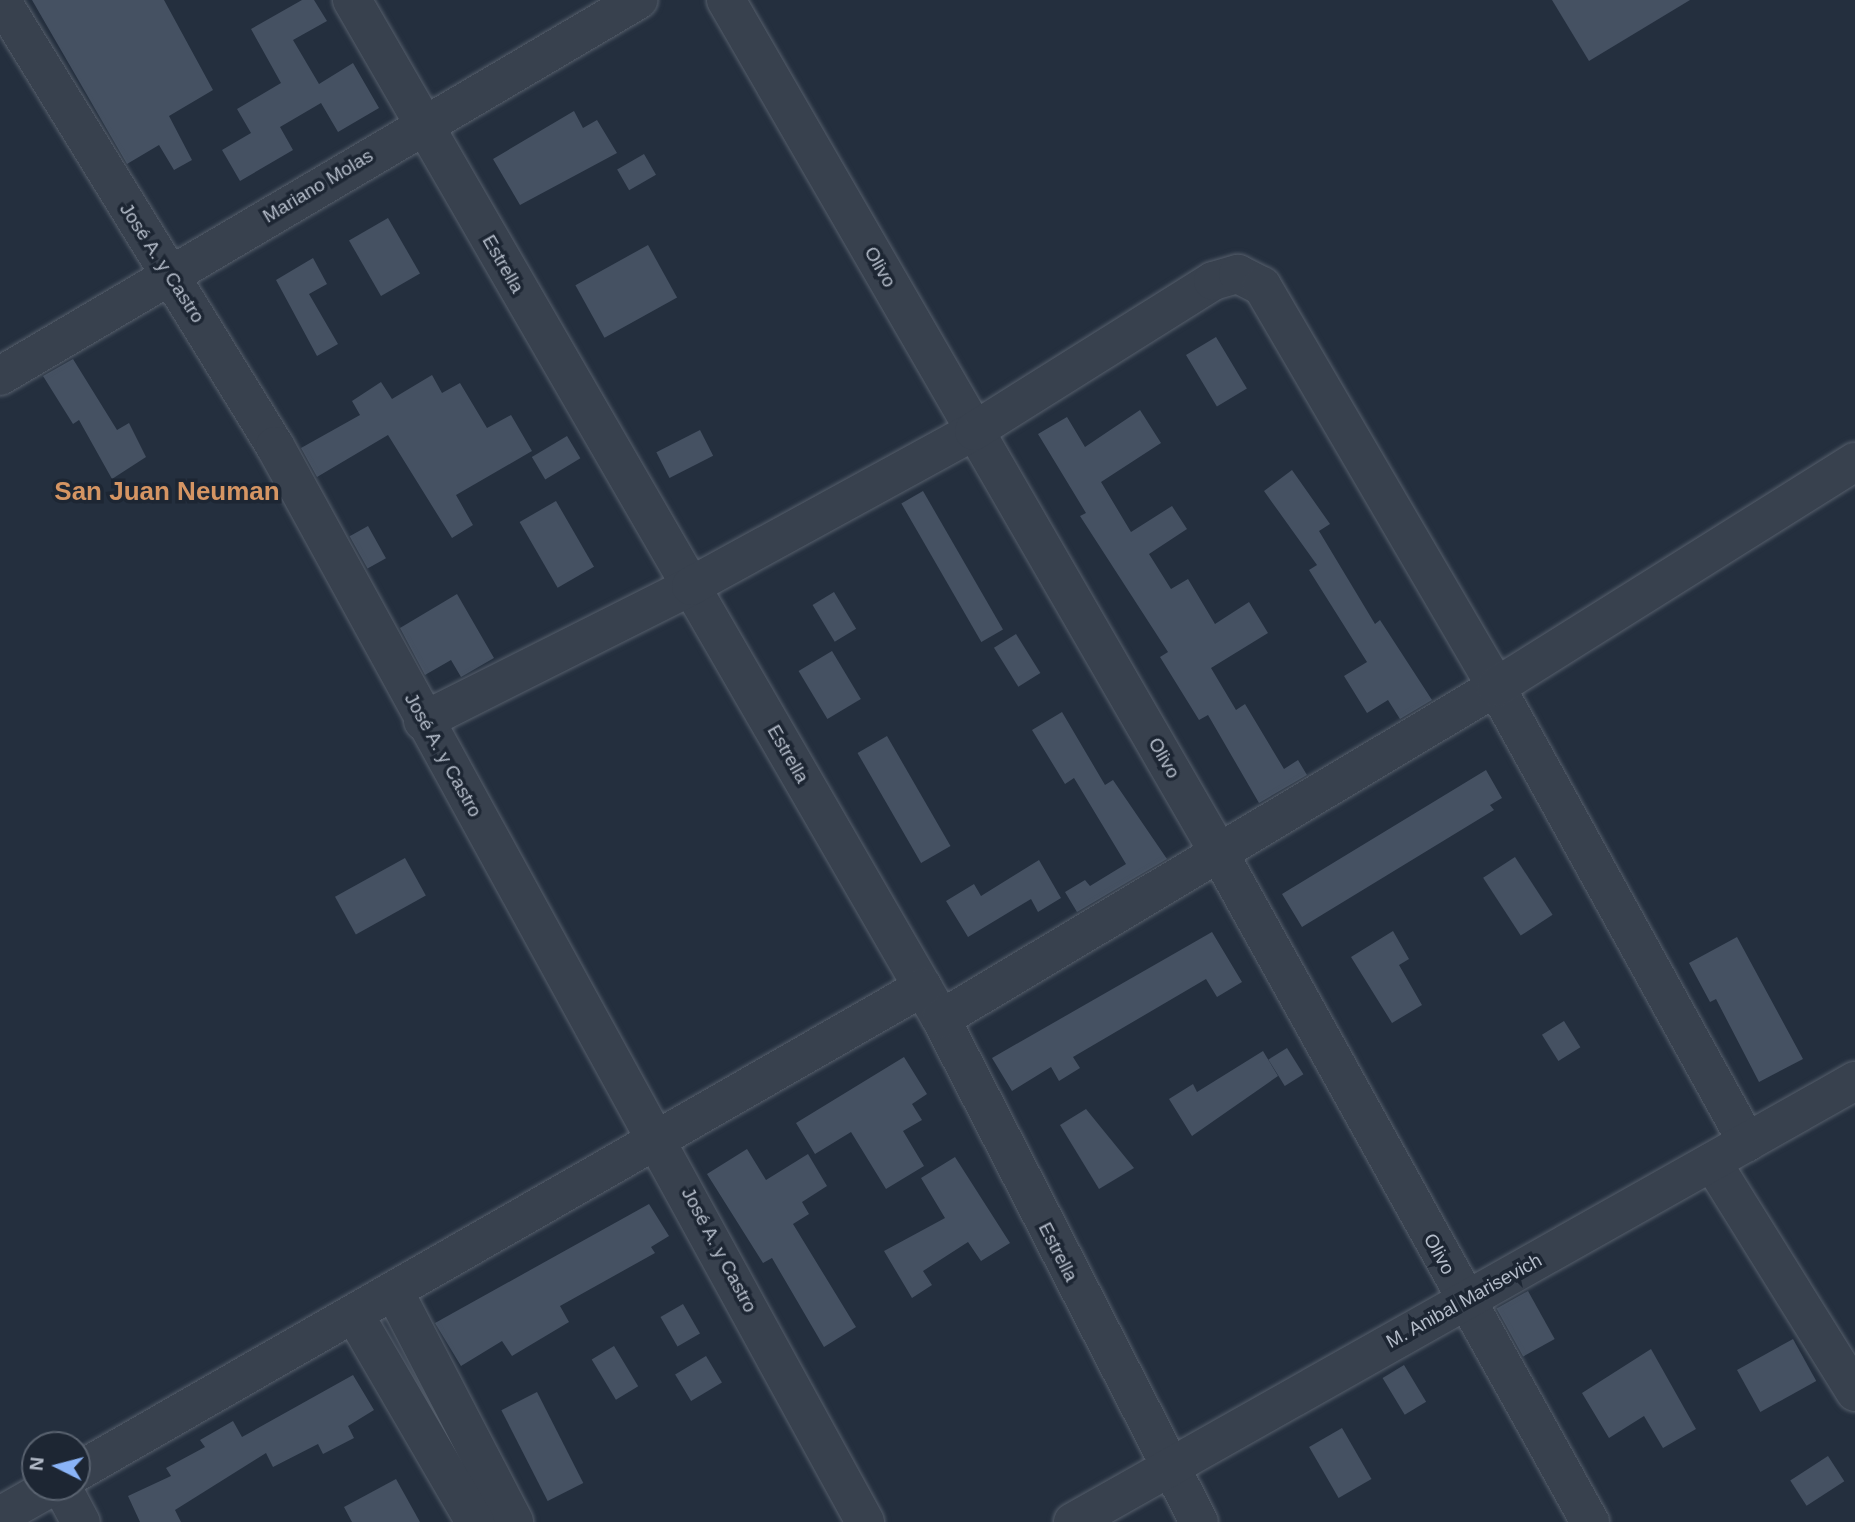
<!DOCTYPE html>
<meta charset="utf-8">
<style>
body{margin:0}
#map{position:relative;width:1855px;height:1522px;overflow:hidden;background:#242f3e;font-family:Arial,sans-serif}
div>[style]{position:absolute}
.building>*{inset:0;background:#455162;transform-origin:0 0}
.roads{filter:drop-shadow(0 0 2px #565f6c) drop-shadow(0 0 2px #565f6c)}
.minor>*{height:38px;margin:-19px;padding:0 19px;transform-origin:19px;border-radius:19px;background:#38414e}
span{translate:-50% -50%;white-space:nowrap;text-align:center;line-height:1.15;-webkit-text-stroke:7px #1d2633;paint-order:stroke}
.street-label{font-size:19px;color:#b4bcc9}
.district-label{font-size:26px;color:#d59563;font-weight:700}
.north{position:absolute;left:21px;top:1431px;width:70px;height:70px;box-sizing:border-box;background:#1d2633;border:2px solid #59626f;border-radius:50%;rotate:276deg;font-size:19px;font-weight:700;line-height:28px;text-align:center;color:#b4bcc9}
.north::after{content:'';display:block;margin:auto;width:24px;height:32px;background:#8ab4f8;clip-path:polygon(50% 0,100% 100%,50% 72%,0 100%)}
</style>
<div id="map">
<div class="building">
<div style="clip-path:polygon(32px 0,164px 0,213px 90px,169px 116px,192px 160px,174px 170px,159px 145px,127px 164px)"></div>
<div style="clip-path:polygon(302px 0,314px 0,327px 21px,293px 40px,319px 84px,353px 63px,379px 108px,338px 132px,321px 103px,280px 127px,293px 150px,240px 181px,222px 150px,251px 133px,237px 109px,281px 83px,251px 29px)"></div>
<div style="clip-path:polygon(1552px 0,1690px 0,1589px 61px)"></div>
<div style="clip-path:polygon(574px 111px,583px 128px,597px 120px,617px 153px,520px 205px,493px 159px)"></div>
<div style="left:644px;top:154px;width:24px;height:31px;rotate:60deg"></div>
<div style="left:388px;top:218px;width:64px;height:45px;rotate:60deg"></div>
<div style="left:648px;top:245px;width:60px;height:83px;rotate:61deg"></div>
<div style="clip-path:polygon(313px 258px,327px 284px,309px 294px,338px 344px,317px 356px,276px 280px)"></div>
<div style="left:1216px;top:337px;width:60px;height:35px;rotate:59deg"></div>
<div style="clip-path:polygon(73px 359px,117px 430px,129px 423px,146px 457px,112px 479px,79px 420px,73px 424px,43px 376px)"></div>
<div style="clip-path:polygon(432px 375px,442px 393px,460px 383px,487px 428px,511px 415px,532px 451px,456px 495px,473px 525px,452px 538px,388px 435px,317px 477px,301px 448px,360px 415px,352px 401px,381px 382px,392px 399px)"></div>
<div style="clip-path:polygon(1140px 410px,1161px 443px,1101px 482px,1131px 532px,1172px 506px,1187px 529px,1149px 554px,1171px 589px,1188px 579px,1215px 624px,1249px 602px,1268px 633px,1211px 668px,1236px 710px,1245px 704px,1284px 769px,1298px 760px,1307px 775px,1259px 803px,1208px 715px,1199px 720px,1160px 657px,1168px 652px,1080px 516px,1086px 513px,1038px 434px,1067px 417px,1085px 447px)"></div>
<div style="left:700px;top:430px;width:29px;height:49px;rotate:63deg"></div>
<div style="left:567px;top:436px;width:26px;height:41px;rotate:59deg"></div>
<div style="clip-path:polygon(1292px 470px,1330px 524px,1319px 531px,1375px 624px,1380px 620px,1432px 700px,1400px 719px,1388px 700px,1367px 713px,1344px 676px,1367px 662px,1309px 570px,1317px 565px,1264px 491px)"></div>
<div style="left:923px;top:491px;width:160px;height:25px;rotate:60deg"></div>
<div style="left:556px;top:501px;width:76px;height:42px;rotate:60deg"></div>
<div style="left:368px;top:526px;width:37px;height:21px;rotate:61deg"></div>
<div style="left:834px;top:592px;width:43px;height:25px;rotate:59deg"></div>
<div style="clip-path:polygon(457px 594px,494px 658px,461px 677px,451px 660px,425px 675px,400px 628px)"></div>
<div style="left:1016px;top:634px;width:46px;height:26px;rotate:58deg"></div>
<div style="left:832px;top:651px;width:56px;height:39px;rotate:59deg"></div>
<div style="clip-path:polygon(1062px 712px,1105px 785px,1113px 780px,1167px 859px,1077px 912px,1065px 892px,1085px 880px,1090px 886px,1126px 864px,1074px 778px,1065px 784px,1032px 730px)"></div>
<div style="left:887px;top:736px;width:127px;height:34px;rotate:60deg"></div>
<div style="clip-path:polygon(1486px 770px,1502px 798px,1490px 805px,1494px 810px,1302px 927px,1282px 894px)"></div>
<div style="left:1515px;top:857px;width:69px;height:38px;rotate:57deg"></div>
<div style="left:405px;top:858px;width:43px;height:80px;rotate:61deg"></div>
<div style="clip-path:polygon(1039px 860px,1061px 898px,1038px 912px,1031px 899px,968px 937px,946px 901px,974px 884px,981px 896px)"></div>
<div style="clip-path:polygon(1393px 931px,1409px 959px,1399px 965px,1422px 1005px,1392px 1023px,1351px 957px)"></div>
<div style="clip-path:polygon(1212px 932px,1242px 982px,1217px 997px,1206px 979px,1073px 1057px,1080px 1068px,1059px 1081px,1051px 1067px,1012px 1091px,992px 1058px)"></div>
<div style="clip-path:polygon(1737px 937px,1803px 1059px,1759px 1082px,1716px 999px,1710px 1002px,1689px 963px)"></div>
<div style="left:1564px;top:1021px;width:31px;height:26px;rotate:58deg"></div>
<div style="left:1287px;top:1048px;width:31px;height:22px;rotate:58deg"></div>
<div style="clip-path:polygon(1263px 1051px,1278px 1076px,1192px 1136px,1169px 1099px,1193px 1084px,1197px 1092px)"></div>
<div style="clip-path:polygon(904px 1057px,927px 1094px,912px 1104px,922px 1120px,903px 1131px,924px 1166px,886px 1189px,851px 1132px,815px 1154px,796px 1123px)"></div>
<div style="clip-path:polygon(1086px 1109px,1134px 1168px,1099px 1189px,1060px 1125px)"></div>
<div style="clip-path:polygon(747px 1149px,766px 1180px,808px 1154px,827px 1186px,802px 1202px,809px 1214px,793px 1224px,856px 1327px,824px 1347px,772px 1258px,763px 1263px,707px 1174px)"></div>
<div style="clip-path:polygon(955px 1157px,1010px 1243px,981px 1261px,968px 1242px,923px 1271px,932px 1285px,912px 1298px,884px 1251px,945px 1218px,921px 1178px)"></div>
<div style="clip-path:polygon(649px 1204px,669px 1236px,651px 1247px,655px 1253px,560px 1306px,569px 1322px,512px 1356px,502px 1341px,461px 1366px,435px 1323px)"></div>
<div style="left:1528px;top:1291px;width:55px;height:36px;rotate:61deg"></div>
<div style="left:683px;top:1304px;width:34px;height:26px;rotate:60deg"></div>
<div style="left:1793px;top:1339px;width:48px;height:64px;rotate:61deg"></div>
<div style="left:614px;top:1346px;width:47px;height:26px;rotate:59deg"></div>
<div style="clip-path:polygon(1651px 1349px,1696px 1429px,1663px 1448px,1644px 1416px,1609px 1438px,1582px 1393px)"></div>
<div style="left:706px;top:1356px;width:31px;height:36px;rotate:59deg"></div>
<div style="left:1404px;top:1365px;width:43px;height:25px;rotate:59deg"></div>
<div style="clip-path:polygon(353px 1375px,374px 1410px,348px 1426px,354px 1438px,323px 1454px,318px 1444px,273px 1467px,266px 1453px,175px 1510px,181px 1522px,140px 1522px,128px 1496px,171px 1476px,166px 1468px,205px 1447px,200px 1440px,233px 1421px,242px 1437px)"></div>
<div style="left:537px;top:1392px;width:102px;height:40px;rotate:63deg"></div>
<div style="left:1342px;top:1428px;width:59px;height:38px;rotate:60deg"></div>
<div style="left:1828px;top:1456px;width:30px;height:45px;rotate:57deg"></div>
<div style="clip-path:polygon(396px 1479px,420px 1522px,352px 1522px,344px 1507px)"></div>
</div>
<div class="roads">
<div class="minor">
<div style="left:1px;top:0;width:523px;rotate:58.44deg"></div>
<div style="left:275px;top:446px;width:1227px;rotate:61.26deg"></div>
<div style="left:352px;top:0;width:1177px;rotate:59.97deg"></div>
<div style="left:941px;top:1019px;width:565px;rotate:62.85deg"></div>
<div style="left:726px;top:0;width:987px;rotate:59.98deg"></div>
<div style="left:1220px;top:855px;width:763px;rotate:60.98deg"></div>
<div style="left:0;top:376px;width:741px;rotate:-30.51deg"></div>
<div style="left:423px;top:721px;width:300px;rotate:-26.7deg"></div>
<div style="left:691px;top:586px;width:323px;rotate:-28.7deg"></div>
<div style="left:974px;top:431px;width:282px;rotate:-32.1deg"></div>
<div style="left:1213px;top:281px;width:26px;rotate:-16deg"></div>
<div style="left:1238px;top:274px;width:27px;rotate:27deg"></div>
<div style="left:1262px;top:286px;width:464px;rotate:59.7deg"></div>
<div style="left:1496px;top:687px;width:520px;rotate:61.12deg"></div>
<div style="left:941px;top:1019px;width:647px;rotate:-30.89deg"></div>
<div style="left:1496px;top:687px;width:424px;rotate:-32.1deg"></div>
<div style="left:1712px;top:1162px;width:271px;rotate:58.1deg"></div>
<div style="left:395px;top:1293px;width:258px;rotate:62.5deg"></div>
<div style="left:354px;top:1314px;width:241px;rotate:59.8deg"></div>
<div style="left:77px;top:1472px;width:975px;rotate:-29.83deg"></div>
<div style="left:62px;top:1487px;width:40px;rotate:62deg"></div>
<div style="left:0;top:1516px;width:59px;rotate:-29.6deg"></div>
<div style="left:1073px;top:1522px;width:898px;rotate:-29.42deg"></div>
</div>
</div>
<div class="street-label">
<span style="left:318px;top:186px;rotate:-31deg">Mariano Molas</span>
<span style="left:162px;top:263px;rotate:57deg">José A. y Castro</span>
<span style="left:503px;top:264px;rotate:60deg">Estrella</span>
<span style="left:880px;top:267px;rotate:60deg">Olivo</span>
<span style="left:788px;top:754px;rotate:60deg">Estrella</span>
<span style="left:443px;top:755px;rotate:61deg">José A. y Castro</span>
<span style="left:1164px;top:758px;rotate:60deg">Olivo</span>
<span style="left:719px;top:1250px;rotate:62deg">José A. y Castro</span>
<span style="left:1058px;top:1252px;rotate:63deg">Estrella</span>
<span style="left:1439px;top:1254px;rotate:61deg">Olivo</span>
<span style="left:1464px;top:1301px;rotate:-29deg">M. Anibal Marisevich</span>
</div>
<div class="district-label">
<span style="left:167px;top:492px">San Juan Neuman</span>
</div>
<div class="north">N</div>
</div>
